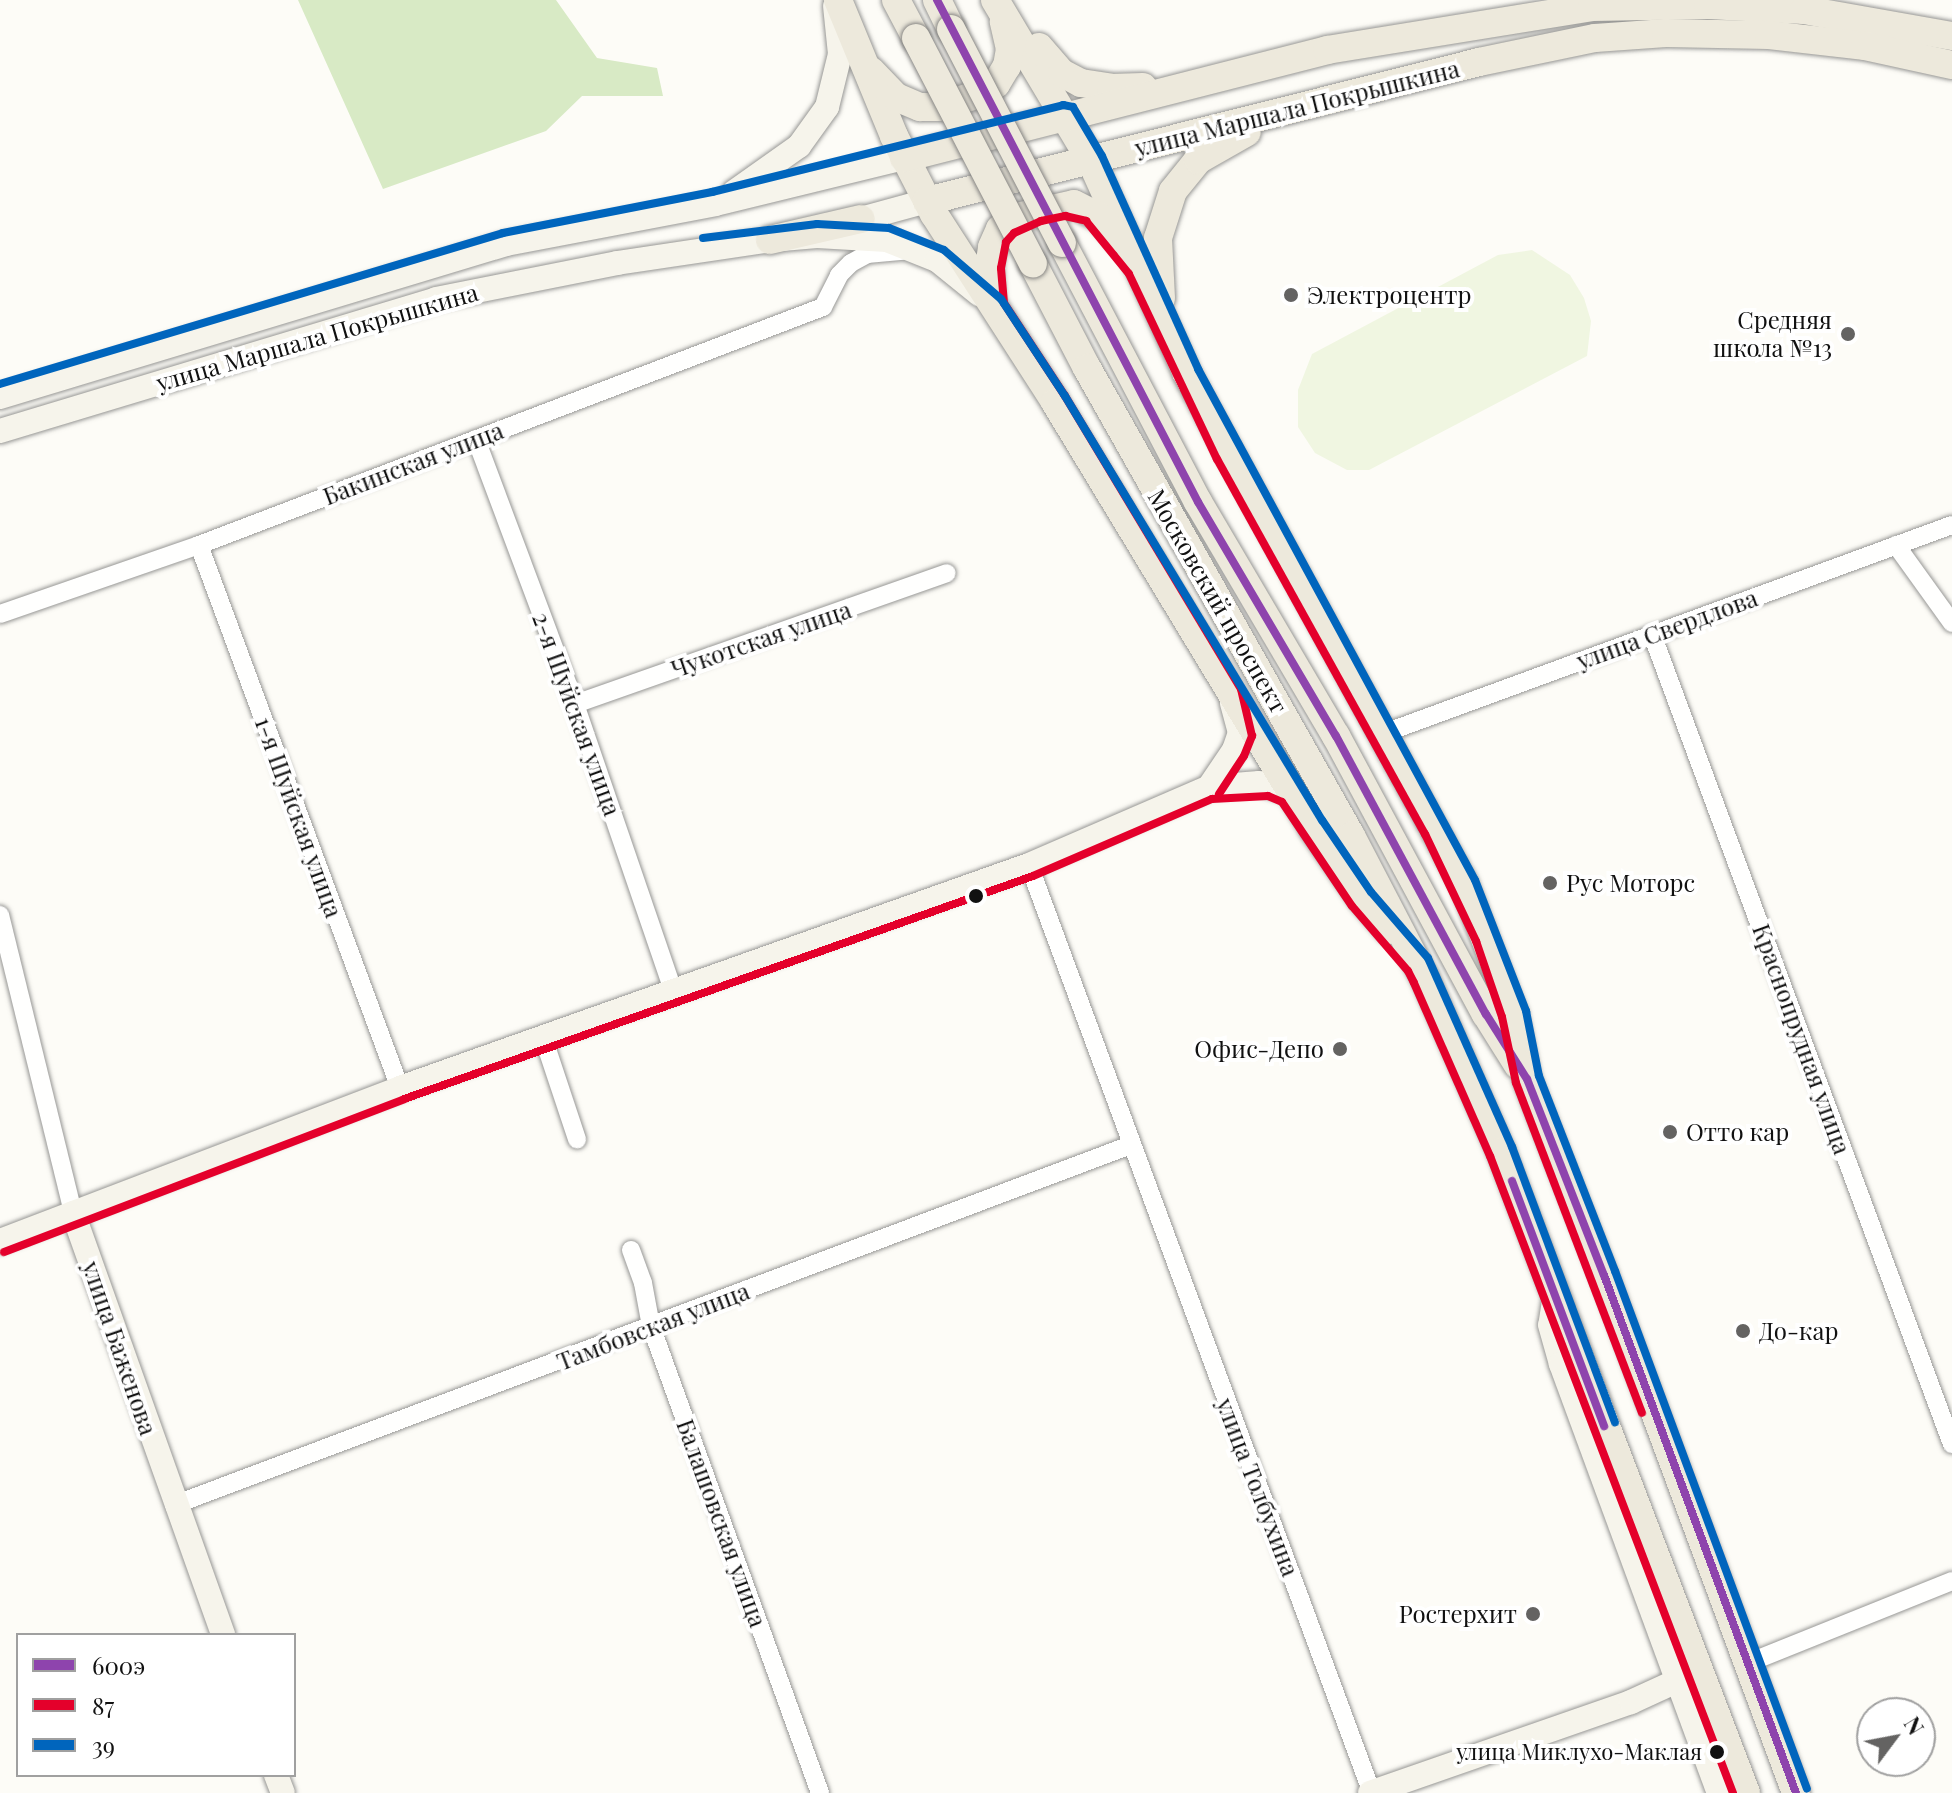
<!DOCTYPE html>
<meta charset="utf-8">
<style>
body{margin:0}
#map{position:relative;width:1952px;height:1793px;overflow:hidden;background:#fdfcf7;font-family:"Playfair Display",serif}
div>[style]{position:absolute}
.forest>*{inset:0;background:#d8eac5}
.pitch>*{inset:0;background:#f0f6e1}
.roads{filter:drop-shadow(0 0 2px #979795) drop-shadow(0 0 2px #979795)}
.street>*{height:18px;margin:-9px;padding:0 9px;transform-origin:9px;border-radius:9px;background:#fffffe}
.secondary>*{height:24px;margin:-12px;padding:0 12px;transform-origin:12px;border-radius:12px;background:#f6f4eb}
.primary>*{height:28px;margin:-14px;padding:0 14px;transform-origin:14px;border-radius:14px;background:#ede9dc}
.bridges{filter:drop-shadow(0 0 2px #858482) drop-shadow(0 0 2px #858482)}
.primary-bridge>*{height:28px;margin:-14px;padding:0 14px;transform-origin:14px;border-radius:14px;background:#ede9dc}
.bus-1>*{height:8px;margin:-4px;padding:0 4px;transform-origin:4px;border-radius:4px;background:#8e44ad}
.bus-2>*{height:8px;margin:-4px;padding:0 4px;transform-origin:4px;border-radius:4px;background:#e4002b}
.bus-3>*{height:8px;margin:-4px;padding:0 4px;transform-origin:4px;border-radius:4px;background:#0065bd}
.dots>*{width:22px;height:22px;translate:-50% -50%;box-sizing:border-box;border:4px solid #fff;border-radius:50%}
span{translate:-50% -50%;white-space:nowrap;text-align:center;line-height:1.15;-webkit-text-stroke:8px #fff;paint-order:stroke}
.bus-label{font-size:22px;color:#111}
.right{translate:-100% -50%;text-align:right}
.street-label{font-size:24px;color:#111}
.poi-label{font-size:24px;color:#111}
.left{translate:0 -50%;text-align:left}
.legend{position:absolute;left:16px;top:1633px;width:280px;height:144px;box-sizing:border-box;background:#fff;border:2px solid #a0a0a0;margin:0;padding:10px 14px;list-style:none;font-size:24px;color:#111}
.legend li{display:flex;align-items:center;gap:16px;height:40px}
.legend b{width:40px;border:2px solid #a0a0a0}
.north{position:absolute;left:1856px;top:1697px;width:80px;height:80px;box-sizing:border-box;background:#fff;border:2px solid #a0a0a0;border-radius:50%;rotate:58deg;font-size:22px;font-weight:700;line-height:32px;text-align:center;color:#111}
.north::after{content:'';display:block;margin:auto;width:28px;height:36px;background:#646362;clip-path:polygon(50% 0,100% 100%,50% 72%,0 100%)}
</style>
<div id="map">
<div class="forest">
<div style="clip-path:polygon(298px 0,556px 0,597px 58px,657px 68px,663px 96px,582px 96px,546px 131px,383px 189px)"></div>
</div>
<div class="pitch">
<div style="clip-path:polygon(1532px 250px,1570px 275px,1584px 298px,1591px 321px,1587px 356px,1369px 470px,1347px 470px,1315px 453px,1298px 427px,1298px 390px,1312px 354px,1498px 255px)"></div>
</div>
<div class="roads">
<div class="street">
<div style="left:476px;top:439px;width:283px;rotate:69.5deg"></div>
<div style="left:575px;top:704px;width:302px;rotate:71.1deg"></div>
<div style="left:199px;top:545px;width:579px;rotate:69.69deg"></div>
<div style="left:1896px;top:545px;width:96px;rotate:54.3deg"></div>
<div style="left:0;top:614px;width:211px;rotate:-19.1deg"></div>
<div style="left:199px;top:545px;width:668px;rotate:-20.88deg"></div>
<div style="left:823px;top:307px;width:36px;rotate:-63deg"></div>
<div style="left:839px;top:275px;width:17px;rotate:-45deg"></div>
<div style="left:851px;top:263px;width:18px;rotate:-29deg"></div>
<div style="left:867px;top:254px;width:36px;rotate:-5deg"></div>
<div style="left:1652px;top:634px;width:864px;rotate:69.68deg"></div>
<div style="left:575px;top:704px;width:394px;rotate:-19.4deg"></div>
<div style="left:1382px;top:734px;width:607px;rotate:-20.14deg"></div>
<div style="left:1029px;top:865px;width:989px;rotate:69.72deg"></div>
<div style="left:0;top:915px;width:307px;rotate:76.2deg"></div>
<div style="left:543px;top:1037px;width:108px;rotate:71.6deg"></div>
<div style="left:631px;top:1250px;width:35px;rotate:70deg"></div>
<div style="left:643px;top:1283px;width:44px;rotate:79.5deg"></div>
<div style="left:651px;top:1326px;width:497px;rotate:70.1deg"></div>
<div style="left:174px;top:1505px;width:1022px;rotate:-20.62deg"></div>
<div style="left:1748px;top:1663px;width:220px;rotate:-21.9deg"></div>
</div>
<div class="secondary">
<div style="left:734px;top:192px;width:80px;rotate:-35.3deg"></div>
<div style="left:799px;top:146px;width:48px;rotate:-54.3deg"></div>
<div style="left:827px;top:107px;width:55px;rotate:-76.2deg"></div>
<div style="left:840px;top:54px;width:48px;rotate:-95.9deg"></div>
<div style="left:861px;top:219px;width:68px;rotate:-15.3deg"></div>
<div style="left:0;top:397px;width:529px;rotate:-16.82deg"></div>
<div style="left:506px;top:244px;width:213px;rotate:-10.8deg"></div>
<div style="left:715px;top:204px;width:195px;rotate:-13.7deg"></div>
<div style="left:0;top:431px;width:456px;rotate:-16.8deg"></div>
<div style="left:436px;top:299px;width:185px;rotate:-11.2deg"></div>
<div style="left:617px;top:263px;width:155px;rotate:-8.5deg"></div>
<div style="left:770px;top:240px;width:47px;rotate:-4.9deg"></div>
<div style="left:817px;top:236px;width:70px;rotate:3.3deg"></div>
<div style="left:887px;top:240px;width:54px;rotate:21.8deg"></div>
<div style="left:937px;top:260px;width:54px;rotate:39deg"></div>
<div style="left:1209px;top:787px;width:45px;rotate:-56deg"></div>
<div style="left:1234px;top:750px;width:18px;rotate:-71deg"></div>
<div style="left:1240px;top:733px;width:31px;rotate:-105deg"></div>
<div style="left:73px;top:1213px;width:448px;rotate:70.4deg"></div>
<div style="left:0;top:1241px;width:428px;rotate:-20.9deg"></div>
<div style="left:400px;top:1088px;width:667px;rotate:-19.52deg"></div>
<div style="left:1029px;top:865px;width:196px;rotate:-23.4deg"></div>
<div style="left:1209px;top:787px;width:50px;rotate:-4.6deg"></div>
<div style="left:1259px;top:783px;width:32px;rotate:16deg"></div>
<div style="left:1555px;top:1295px;width:30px;rotate:99deg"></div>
<div style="left:1550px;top:1325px;width:41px;rotate:74.2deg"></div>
<div style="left:1561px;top:1364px;width:457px;rotate:69.8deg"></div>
<div style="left:276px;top:1775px;width:19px;rotate:69deg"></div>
<div style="left:1370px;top:1793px;width:276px;rotate:-19.2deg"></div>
<div style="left:1631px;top:1702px;width:65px;rotate:-24.6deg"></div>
</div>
<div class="primary">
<div style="left:838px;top:0;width:147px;rotate:67.6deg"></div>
<div style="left:894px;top:136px;width:88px;rotate:62.9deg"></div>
<div style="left:934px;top:214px;width:224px;rotate:57.2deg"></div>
<div style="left:1055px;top:402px;width:497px;rotate:58.8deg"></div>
<div style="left:1312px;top:827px;width:88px;rotate:55.2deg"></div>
<div style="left:1362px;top:899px;width:41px;rotate:48.9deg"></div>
<div style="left:896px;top:0;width:43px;rotate:62.2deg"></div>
<div style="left:937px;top:0;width:32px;rotate:64deg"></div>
<div style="left:995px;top:0;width:187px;rotate:59.2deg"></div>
<div style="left:1091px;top:161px;width:234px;rotate:65.7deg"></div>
<div style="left:1187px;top:374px;width:580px;rotate:61.49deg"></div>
<div style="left:1464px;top:884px;width:139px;rotate:69deg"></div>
<div style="left:1514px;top:1014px;width:66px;rotate:78.7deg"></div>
<div style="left:1527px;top:1079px;width:211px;rotate:68.6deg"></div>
<div style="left:1604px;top:1275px;width:552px;rotate:69.66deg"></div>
<div style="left:1039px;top:47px;width:35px;rotate:49deg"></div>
<div style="left:1062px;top:73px;width:21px;rotate:28deg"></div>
<div style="left:1081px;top:83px;width:30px;rotate:9deg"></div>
<div style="left:1111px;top:88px;width:32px;rotate:-2deg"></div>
<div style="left:871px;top:71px;width:36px;rotate:46deg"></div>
<div style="left:896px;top:97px;width:26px;rotate:23deg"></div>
<div style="left:920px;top:107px;width:19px"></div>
<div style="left:939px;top:107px;width:40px;rotate:-18deg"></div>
<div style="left:977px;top:95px;width:22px;rotate:-30deg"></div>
<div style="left:996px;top:84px;width:21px;rotate:-59deg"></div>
<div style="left:1007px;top:66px;width:17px;rotate:-80deg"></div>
<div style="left:1010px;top:49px;width:28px;rotate:-103deg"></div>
<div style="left:904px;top:158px;width:437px;rotate:-14.3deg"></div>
<div style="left:1327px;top:50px;width:268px;rotate:-9.2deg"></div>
<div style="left:1592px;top:7px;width:116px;rotate:-1deg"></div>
<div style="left:1708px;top:5px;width:96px;rotate:3deg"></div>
<div style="left:1804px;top:10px;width:150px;rotate:10deg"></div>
<div style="left:927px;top:201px;width:569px;rotate:-14.13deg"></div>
<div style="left:1479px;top:62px;width:118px;rotate:-11.7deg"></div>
<div style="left:1595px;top:38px;width:71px;rotate:-4deg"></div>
<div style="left:1666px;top:33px;width:103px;rotate:1.1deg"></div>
<div style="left:1769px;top:35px;width:97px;rotate:6.5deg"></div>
<div style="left:1865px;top:46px;width:89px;rotate:12.3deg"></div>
<div style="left:770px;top:240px;width:93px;rotate:-13deg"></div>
<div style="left:1062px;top:243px;width:293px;rotate:62.3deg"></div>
<div style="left:1198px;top:502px;width:272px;rotate:59.5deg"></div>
<div style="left:1336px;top:736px;width:316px;rotate:61.7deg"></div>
<div style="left:1486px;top:1014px;width:60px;rotate:57.9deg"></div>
<div style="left:1033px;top:264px;width:117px;rotate:62.6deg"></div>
<div style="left:1087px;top:368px;width:537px;rotate:60.57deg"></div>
<div style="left:1351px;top:836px;width:160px;rotate:62.5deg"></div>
<div style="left:1425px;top:978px;width:189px;rotate:66.3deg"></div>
<div style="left:1501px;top:1151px;width:687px;rotate:69.11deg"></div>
<div style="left:1161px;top:298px;width:60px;rotate:-92.9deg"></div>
<div style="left:1158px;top:238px;width:49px;rotate:-72.3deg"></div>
<div style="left:1173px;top:191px;width:40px;rotate:-51deg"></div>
<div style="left:1198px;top:160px;width:56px;rotate:-29.7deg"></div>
<div style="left:991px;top:301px;width:34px;rotate:-93deg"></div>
<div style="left:989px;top:267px;width:20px;rotate:-81deg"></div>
<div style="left:992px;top:247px;width:20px;rotate:-66deg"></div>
<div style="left:1000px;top:229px;width:21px;rotate:-35deg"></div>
<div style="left:1017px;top:217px;width:58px;rotate:-12.8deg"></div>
<div style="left:1074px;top:204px;width:29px;rotate:27deg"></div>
<div style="left:1100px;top:217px;width:28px;rotate:49deg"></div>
</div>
</div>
<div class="bridges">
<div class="primary-bridge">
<div style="left:951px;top:29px;width:241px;rotate:62.6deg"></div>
<div style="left:916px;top:38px;width:254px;rotate:62.6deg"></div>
</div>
</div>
<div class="bus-1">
<div style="left:937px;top:0;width:566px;rotate:62.53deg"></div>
<div style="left:1198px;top:502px;width:272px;rotate:59.5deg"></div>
<div style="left:1336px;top:736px;width:316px;rotate:61.7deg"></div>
<div style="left:1486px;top:1014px;width:77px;rotate:57.8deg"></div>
<div style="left:1527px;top:1079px;width:211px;rotate:68.6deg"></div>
<div style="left:1604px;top:1275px;width:552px;rotate:69.66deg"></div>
<div style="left:1512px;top:1181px;width:262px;rotate:69.4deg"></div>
</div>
<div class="bus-2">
<div style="left:1219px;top:794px;width:45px;rotate:-56.7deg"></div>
<div style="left:1244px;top:756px;width:22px;rotate:-68deg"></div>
<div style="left:1252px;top:736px;width:48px;rotate:-103.2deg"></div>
<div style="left:1241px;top:689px;width:342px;rotate:-121deg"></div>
<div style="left:1065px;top:396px;width:111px;rotate:-123.3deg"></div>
<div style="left:1004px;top:303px;width:35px;rotate:-95deg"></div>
<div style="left:1001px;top:268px;width:26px;rotate:-79deg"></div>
<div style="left:1006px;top:242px;width:12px;rotate:-48deg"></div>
<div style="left:1014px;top:233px;width:30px;rotate:-24deg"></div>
<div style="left:1041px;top:221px;width:25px;rotate:-12deg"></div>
<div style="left:1065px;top:216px;width:22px;rotate:13deg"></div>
<div style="left:1086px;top:221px;width:68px;rotate:50.9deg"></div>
<div style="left:1129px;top:274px;width:205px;rotate:64.6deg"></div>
<div style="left:1217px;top:459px;width:429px;rotate:61deg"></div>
<div style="left:1425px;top:834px;width:119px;rotate:64.5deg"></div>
<div style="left:1476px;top:941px;width:80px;rotate:71.1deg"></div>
<div style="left:1502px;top:1017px;width:67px;rotate:78deg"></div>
<div style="left:1516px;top:1083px;width:353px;rotate:69.1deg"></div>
<div style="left:4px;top:1252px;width:428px;rotate:-20.9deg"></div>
<div style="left:404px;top:1099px;width:667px;rotate:-19.52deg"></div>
<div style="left:1033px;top:876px;width:195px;rotate:-23.3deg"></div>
<div style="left:1212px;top:799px;width:56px;rotate:-3.1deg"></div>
<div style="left:1268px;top:796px;width:15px;rotate:23deg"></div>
<div style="left:1282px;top:802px;width:125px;rotate:56.1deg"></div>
<div style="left:1352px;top:906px;width:86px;rotate:49.3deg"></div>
<div style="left:1408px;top:971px;width:13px;rotate:63deg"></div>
<div style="left:1414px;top:983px;width:189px;rotate:66.3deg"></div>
<div style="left:1490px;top:1156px;width:682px;rotate:69.12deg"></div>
</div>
<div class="bus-3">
<div style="left:703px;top:238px;width:115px;rotate:-7deg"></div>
<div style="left:817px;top:224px;width:72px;rotate:3.2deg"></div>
<div style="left:889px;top:228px;width:59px;rotate:21.8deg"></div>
<div style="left:944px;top:250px;width:75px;rotate:40.7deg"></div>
<div style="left:1001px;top:299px;width:116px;rotate:56.6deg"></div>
<div style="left:1065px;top:396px;width:496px;rotate:58.8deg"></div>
<div style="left:1322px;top:820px;width:87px;rotate:55.8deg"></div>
<div style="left:1371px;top:892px;width:87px;rotate:49.2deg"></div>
<div style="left:1428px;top:958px;width:207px;rotate:66deg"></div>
<div style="left:1512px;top:1147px;width:294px;rotate:69.5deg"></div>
<div style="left:0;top:384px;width:525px;rotate:-16.71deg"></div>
<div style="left:503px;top:233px;width:213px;rotate:-11.1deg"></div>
<div style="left:712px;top:192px;width:362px;rotate:-13.9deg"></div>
<div style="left:1063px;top:105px;width:10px;rotate:11deg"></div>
<div style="left:1073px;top:107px;width:57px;rotate:59.4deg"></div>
<div style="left:1102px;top:156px;width:234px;rotate:65.7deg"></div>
<div style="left:1198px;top:369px;width:581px;rotate:61.54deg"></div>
<div style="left:1475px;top:880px;width:141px;rotate:68.7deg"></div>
<div style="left:1526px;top:1011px;width:66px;rotate:78.7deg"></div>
<div style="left:1539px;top:1076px;width:209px;rotate:68.7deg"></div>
<div style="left:1615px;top:1271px;width:552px;rotate:69.66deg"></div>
</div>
<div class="dots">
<div style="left:1291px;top:295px;background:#646362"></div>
<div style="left:1848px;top:334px;background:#646362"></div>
<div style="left:1550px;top:883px;background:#646362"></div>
<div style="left:976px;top:896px;background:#111"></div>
<div style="left:1340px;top:1049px;background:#646362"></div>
<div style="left:1670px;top:1132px;background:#646362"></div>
<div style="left:1743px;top:1331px;background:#646362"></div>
<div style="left:1533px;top:1614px;background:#646362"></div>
<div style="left:1717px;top:1752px;background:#111"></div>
</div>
<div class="bus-label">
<span class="right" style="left:1702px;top:1752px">улица Миклухо-Маклая</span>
</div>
<div class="street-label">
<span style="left:1297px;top:108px;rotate:-14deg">улица Маршала Покрышкина</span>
<span style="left:317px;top:337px;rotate:-16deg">улица Маршала Покрышкина</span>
<span style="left:413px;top:463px;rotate:-21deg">Бакинская улица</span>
<span style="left:1218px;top:601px;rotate:60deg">Московский проспект</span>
<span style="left:1667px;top:629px;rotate:-20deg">улица Свердлова</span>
<span style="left:761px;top:639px;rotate:-19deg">Чукотская улица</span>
<span style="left:577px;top:714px;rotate:70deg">2-я Шуйская улица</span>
<span style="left:299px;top:817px;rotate:70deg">1-я Шуйская улица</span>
<span style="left:1802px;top:1039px;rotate:70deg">Краснопрудная улица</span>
<span style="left:653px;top:1326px;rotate:-21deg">Тамбовская улица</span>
<span style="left:120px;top:1348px;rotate:71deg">улица Баженова</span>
<span style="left:1258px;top:1487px;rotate:69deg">улица Толбухина</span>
<span style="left:722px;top:1523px;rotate:70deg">Балашовская улица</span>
</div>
<div class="poi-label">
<span class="left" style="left:1307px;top:295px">Электроцентр</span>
<span class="right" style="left:1832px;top:334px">Средняя<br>школа №13</span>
<span class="left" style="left:1566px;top:883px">Рус Моторс</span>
<span class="right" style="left:1324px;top:1049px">Офис-Депо</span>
<span class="left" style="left:1686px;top:1132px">Отто кар</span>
<span class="left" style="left:1759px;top:1331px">До-кар</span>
<span class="right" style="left:1517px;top:1614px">Ростерхит</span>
</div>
<ul class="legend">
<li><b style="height:10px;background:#8e44ad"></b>600э</li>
<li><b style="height:10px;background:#e4002b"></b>87</li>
<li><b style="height:10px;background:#0065bd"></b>39</li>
</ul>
<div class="north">N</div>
</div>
